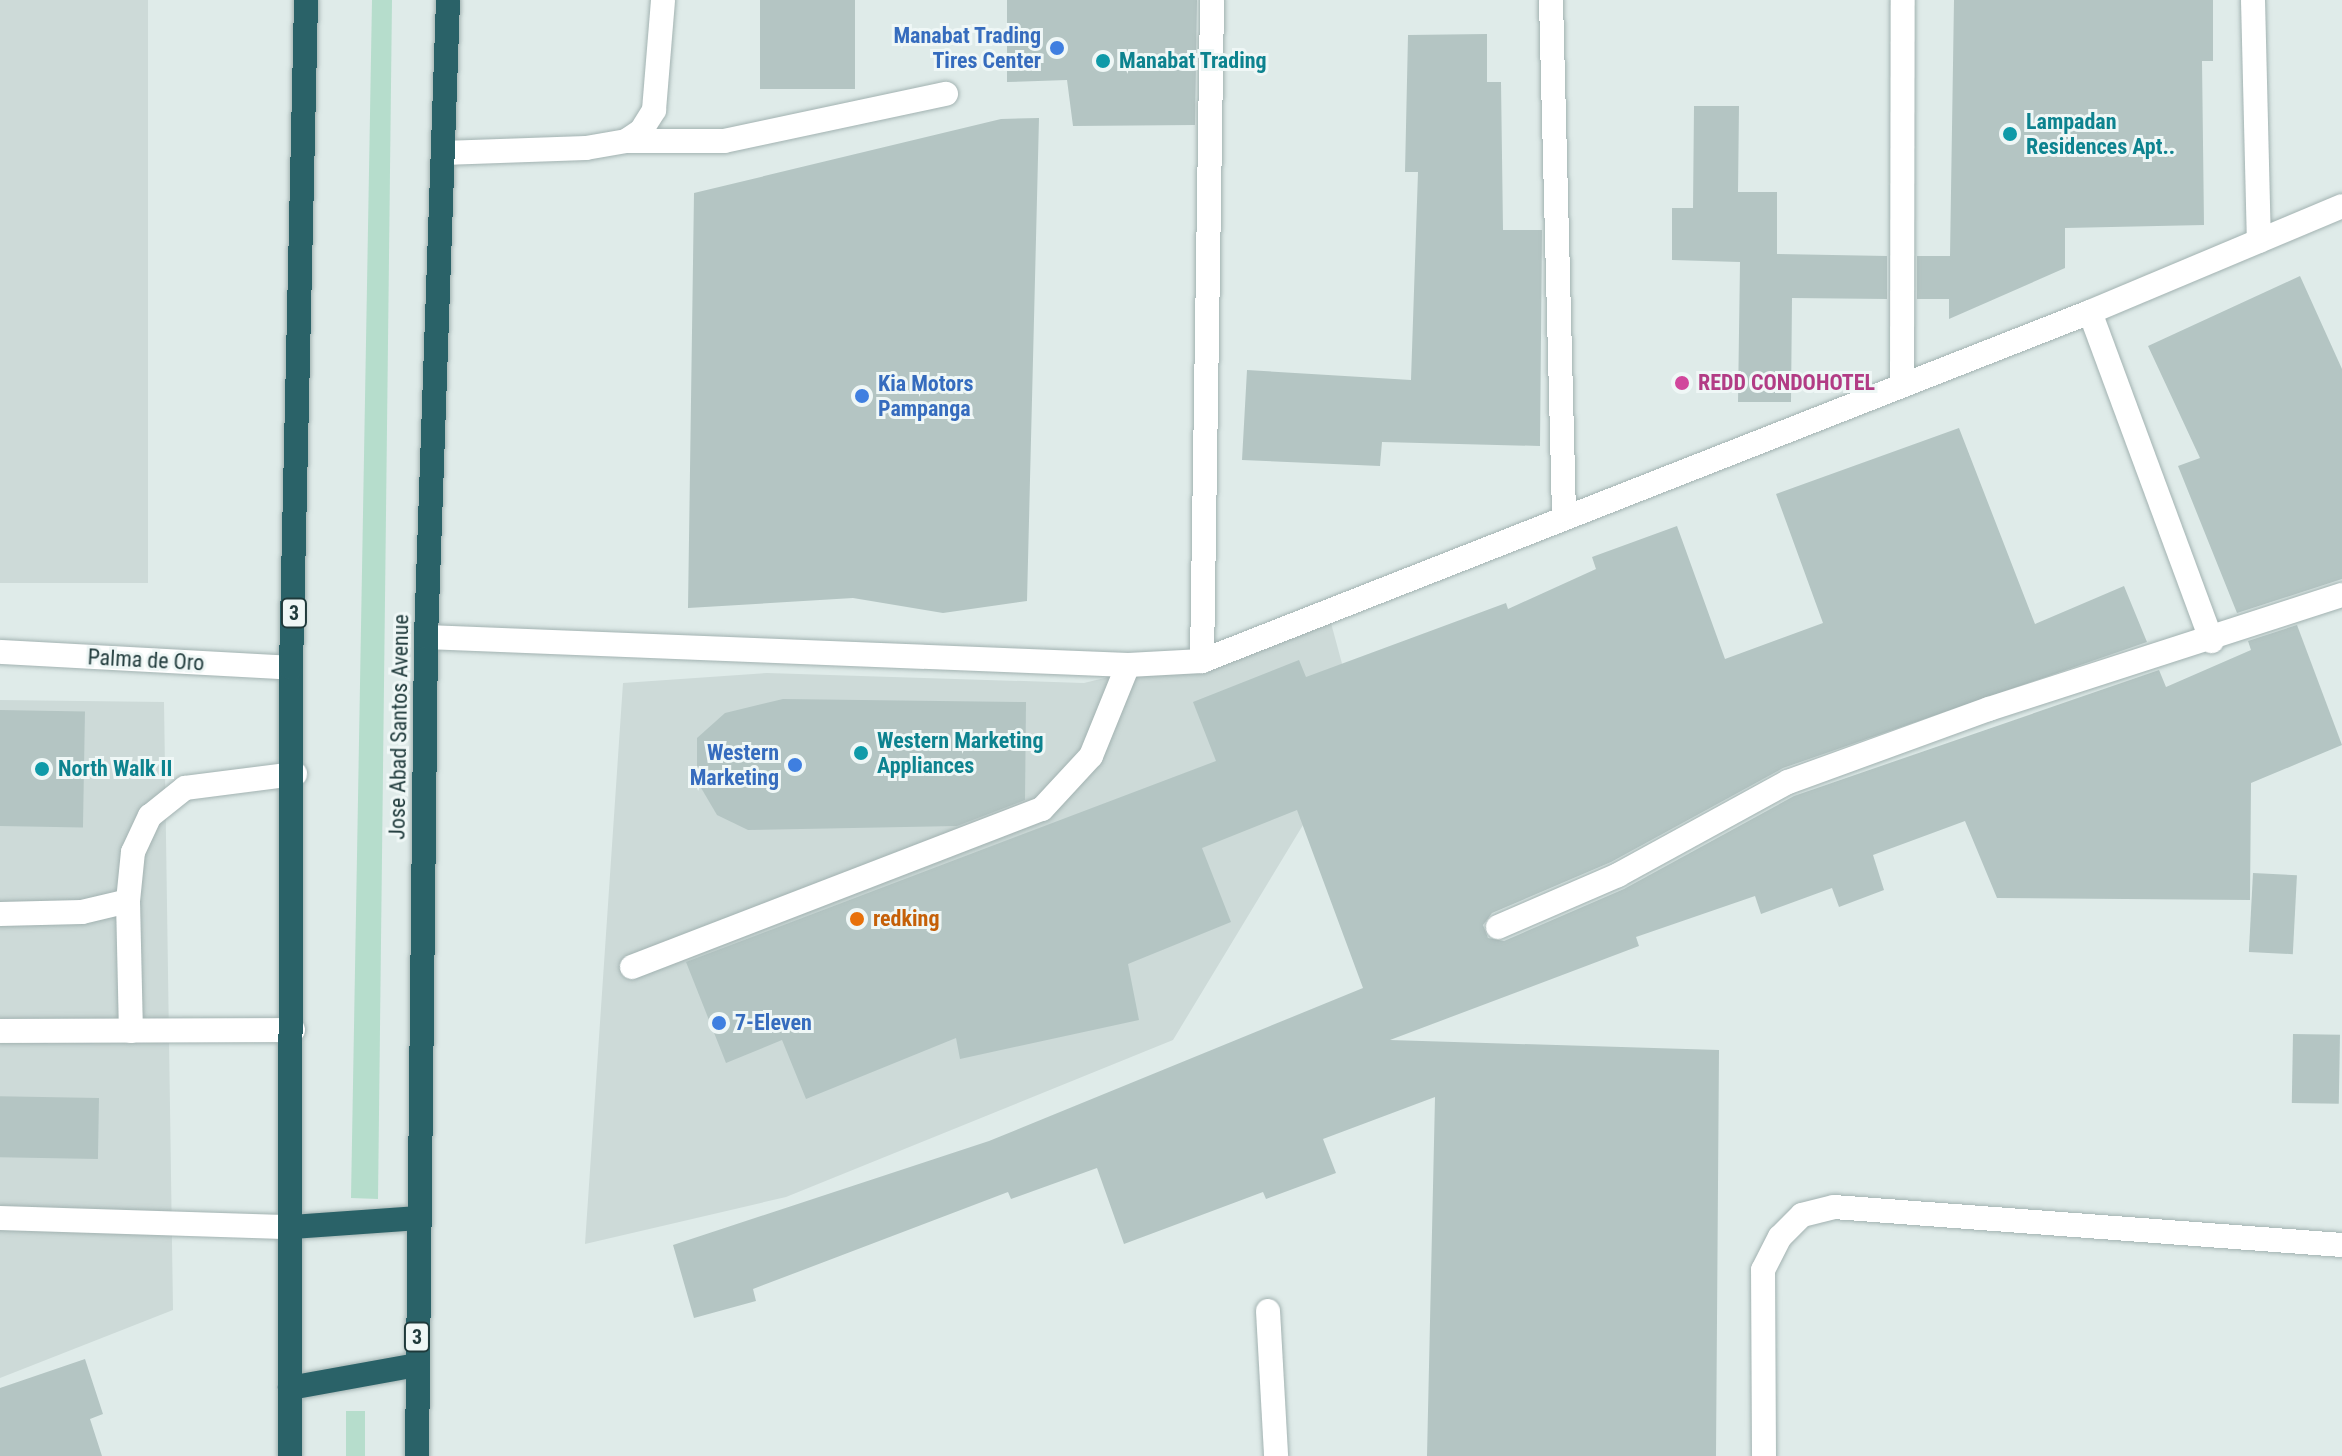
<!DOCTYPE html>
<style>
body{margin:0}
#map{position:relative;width:2342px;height:1456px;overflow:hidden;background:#dfebe9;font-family:"Roboto Condensed",sans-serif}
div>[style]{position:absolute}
.built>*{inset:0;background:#cddad8;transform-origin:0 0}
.green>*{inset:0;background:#b6ddcc;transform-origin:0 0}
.building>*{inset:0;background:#b4c5c3;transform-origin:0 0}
.roads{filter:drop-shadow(0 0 2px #a2b2b1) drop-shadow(0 0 2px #a2b2b1)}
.lane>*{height:24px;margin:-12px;padding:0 12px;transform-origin:12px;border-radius:12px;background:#fff}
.street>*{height:24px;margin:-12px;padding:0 12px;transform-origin:12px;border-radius:12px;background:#fff}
.secondary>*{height:24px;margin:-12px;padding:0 12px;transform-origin:12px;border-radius:12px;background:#fff}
.highway>*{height:24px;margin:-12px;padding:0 12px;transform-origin:12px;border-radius:12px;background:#2a6268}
.dots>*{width:22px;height:22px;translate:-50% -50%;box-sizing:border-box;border:4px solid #eff7f6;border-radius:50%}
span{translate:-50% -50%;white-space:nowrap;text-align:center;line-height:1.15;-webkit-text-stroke:6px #eff7f6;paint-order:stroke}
.shield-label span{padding:2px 6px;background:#eff7f6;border:2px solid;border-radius:6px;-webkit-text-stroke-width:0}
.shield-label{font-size:20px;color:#1f3a3b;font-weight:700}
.shop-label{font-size:22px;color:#366cbe;font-weight:700}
.right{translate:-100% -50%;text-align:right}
.left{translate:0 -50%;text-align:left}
.culture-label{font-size:22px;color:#0d838f;font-weight:700}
.hotel-label{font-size:22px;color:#b23c85;font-weight:700}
.street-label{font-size:22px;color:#1f3a3b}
.food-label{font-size:22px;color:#c56008;font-weight:700}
</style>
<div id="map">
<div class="built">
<div style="left:0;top:0;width:148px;height:583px"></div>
<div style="clip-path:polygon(1331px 623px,1376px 789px,1303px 825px,1173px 1040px,786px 1197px,585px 1244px,623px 683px,767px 673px,1084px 683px)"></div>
<div style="clip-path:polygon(0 700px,164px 702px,173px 1310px,0 1378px)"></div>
</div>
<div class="green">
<div style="clip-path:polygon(372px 0,392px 0,378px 1199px,351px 1198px)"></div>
<div style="left:365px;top:1411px;width:45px;height:19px;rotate:90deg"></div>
</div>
<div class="building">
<div style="left:760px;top:0;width:95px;height:89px"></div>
<div style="clip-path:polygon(1007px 0,1197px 0,1195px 125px,1073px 126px,1067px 80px,1007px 82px)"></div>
<div style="clip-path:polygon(1954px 0,2213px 0,2213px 61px,2202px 61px,2204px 225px,2065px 228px,2065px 268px,1949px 319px,1949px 299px,1917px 299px,1917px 256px,1950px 256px)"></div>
<div style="clip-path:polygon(1487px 34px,1487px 82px,1501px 82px,1503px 230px,1542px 230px,1540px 446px,1382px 442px,1380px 466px,1242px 460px,1247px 370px,1411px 380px,1418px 172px,1405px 172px,1408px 35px)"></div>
<div style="clip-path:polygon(1694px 106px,1739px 106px,1738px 192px,1777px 192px,1777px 254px,1887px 256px,1887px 299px,1792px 298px,1791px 402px,1738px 402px,1740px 262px,1672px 260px,1672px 208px,1693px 208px)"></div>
<div style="clip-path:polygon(1039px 118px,1027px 601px,943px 613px,853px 598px,688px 608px,694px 193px,1001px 119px)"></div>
<div style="clip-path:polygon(2300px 276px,2342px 369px,2342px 579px,2237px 613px,2178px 466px,2200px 458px,2148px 346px)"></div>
<div style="clip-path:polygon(1959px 428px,2035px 624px,2124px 586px,2147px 642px,1783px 768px,1611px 862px,1492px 913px,1483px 925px,1488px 938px,1504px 941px,1624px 889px,1794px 796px,2159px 670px,2166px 687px,2251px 650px,2248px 641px,2297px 625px,2342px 745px,2251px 783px,2250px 900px,1997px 898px,1965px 821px,1873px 855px,1884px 890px,1839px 907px,1832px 888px,1761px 914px,1755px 896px,1636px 937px,1639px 946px,1390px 1040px,1719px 1050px,1716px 1456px,1427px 1456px,1435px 1097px,1323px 1139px,1336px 1173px,1266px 1199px,1263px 1192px,1124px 1244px,1097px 1168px,1011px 1199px,1008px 1192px,753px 1289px,756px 1301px,694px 1318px,673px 1245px,989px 1141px,1363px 988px,1297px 810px,1202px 848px,1231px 922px,1128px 964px,1139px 1020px,960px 1059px,956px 1038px,806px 1099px,782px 1040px,726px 1063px,686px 962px,1216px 761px,1193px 702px,1299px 660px,1306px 677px,1506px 603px,1508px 609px,1596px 569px,1592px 557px,1677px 526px,1725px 659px,1823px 623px,1776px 494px)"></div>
<div style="clip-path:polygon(783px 699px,1026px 702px,1025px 800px,957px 826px,748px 830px,717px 815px,697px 781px,697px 738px,725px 713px)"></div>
<div style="left:0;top:710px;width:85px;height:116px;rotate:1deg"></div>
<div style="left:2253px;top:873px;width:44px;height:79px;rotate:3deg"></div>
<div style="left:2293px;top:1034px;width:47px;height:69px;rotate:1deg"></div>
<div style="left:99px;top:1098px;width:61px;height:99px;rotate:91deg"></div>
<div style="clip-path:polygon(85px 1359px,103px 1414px,90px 1419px,102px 1456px,0 1456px,0 1388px)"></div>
</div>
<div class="roads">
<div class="lane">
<div style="left:626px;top:141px;width:98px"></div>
<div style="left:724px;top:141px;width:227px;rotate:-12deg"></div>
<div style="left:443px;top:153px;width:143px;rotate:-2deg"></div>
<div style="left:586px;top:148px;width:41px;rotate:-9.9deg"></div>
<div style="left:626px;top:141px;width:18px;rotate:-34deg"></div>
<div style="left:641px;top:131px;width:25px;rotate:-58deg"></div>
<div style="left:654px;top:110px;width:110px;rotate:-85.3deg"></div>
<div style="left:128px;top:901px;width:130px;rotate:88.7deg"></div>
<div style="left:0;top:914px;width:82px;rotate:-1.4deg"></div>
<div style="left:82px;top:912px;width:47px;rotate:-13.4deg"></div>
<div style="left:128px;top:901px;width:49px;rotate:-84.2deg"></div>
<div style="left:133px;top:852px;width:40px;rotate:-65deg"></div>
<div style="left:150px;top:816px;width:45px;rotate:-38.7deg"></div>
<div style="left:185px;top:788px;width:111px;rotate:-7.3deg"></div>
<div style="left:632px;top:967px;width:439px;rotate:-21.1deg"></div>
<div style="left:1042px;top:809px;width:72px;rotate:-47.2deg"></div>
<div style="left:1091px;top:756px;width:98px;rotate:-67.9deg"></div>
<div style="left:0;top:1031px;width:293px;rotate:-0.2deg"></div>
<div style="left:0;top:1218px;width:292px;rotate:1.8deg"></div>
<div style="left:1268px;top:1311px;width:145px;rotate:86.8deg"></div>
<div style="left:1764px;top:1456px;width:186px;rotate:-90.3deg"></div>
<div style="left:1763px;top:1270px;width:37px;rotate:-63deg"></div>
<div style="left:1780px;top:1237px;width:31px;rotate:-45deg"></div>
<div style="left:1802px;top:1215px;width:33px;rotate:-14deg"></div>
<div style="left:1834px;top:1207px;width:509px;rotate:4.28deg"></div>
</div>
<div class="street">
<div style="left:1551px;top:0;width:514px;rotate:88.55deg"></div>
<div style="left:2253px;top:0;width:241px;rotate:88.6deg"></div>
<div style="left:2090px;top:312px;width:351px;rotate:69.7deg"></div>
<div style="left:1902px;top:384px;width:384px;rotate:-89.9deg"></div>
<div style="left:0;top:652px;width:291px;rotate:3.1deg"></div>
<div style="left:1202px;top:661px;width:661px;rotate:-89.13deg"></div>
<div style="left:1498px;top:927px;width:131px;rotate:-23.4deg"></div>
<div style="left:1618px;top:875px;width:194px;rotate:-28.7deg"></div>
<div style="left:1788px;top:782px;width:214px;rotate:-20deg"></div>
<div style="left:1989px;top:709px;width:371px;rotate:-17.9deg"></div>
</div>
<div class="secondary">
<div style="left:426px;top:637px;width:703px;rotate:2.28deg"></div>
<div style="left:1128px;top:665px;width:74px;rotate:-3.1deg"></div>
<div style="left:1202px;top:661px;width:954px;rotate:-21.46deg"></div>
<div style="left:2090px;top:312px;width:273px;rotate:-22.8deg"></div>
</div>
<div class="highway">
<div style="left:292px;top:1227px;width:127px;rotate:-4.1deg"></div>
<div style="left:290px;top:1388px;width:128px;rotate:-10.3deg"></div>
<div style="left:290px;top:1456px;width:788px;rotate:-89.93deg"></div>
<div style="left:291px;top:668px;width:668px;rotate:-88.71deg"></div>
<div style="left:417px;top:1456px;width:819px;rotate:-89.37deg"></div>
<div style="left:426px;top:637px;width:637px;rotate:-88.02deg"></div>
</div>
</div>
<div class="dots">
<div style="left:1057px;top:48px;background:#3f7fe0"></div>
<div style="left:1103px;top:61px;background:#0f9aa8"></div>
<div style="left:2010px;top:134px;background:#0f9aa8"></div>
<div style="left:1682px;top:383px;background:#d1479c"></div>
<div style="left:862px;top:396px;background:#3f7fe0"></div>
<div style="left:861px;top:753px;background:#0f9aa8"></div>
<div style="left:795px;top:765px;background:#3f7fe0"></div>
<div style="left:42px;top:769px;background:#0f9aa8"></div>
<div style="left:857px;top:919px;background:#e8710a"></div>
<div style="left:719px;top:1023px;background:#3f7fe0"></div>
</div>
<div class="shield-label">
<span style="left:294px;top:613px">3</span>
<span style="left:417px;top:1337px">3</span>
</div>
<div class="shop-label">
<span class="right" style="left:1041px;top:48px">Manabat Trading<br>Tires Center</span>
<span class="left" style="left:878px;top:396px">Kia Motors<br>Pampanga</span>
<span class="right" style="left:779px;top:765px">Western<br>Marketing</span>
<span class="left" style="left:735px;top:1023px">7-Eleven</span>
</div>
<div class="culture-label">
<span class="left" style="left:1119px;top:61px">Manabat Trading</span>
<span class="left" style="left:2026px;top:134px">Lampadan<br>Residences Apt..</span>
<span class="left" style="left:877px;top:753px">Western Marketing<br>Appliances</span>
<span class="left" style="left:58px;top:769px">North Walk II</span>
</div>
<div class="hotel-label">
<span class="left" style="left:1698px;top:383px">REDD CONDOHOTEL</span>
</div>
<div class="street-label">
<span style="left:146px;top:660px;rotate:3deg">Palma de Oro</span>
<span style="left:399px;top:727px;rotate:-89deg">Jose Abad Santos Avenue</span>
</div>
<div class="food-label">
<span class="left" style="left:873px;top:919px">redking</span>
</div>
</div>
